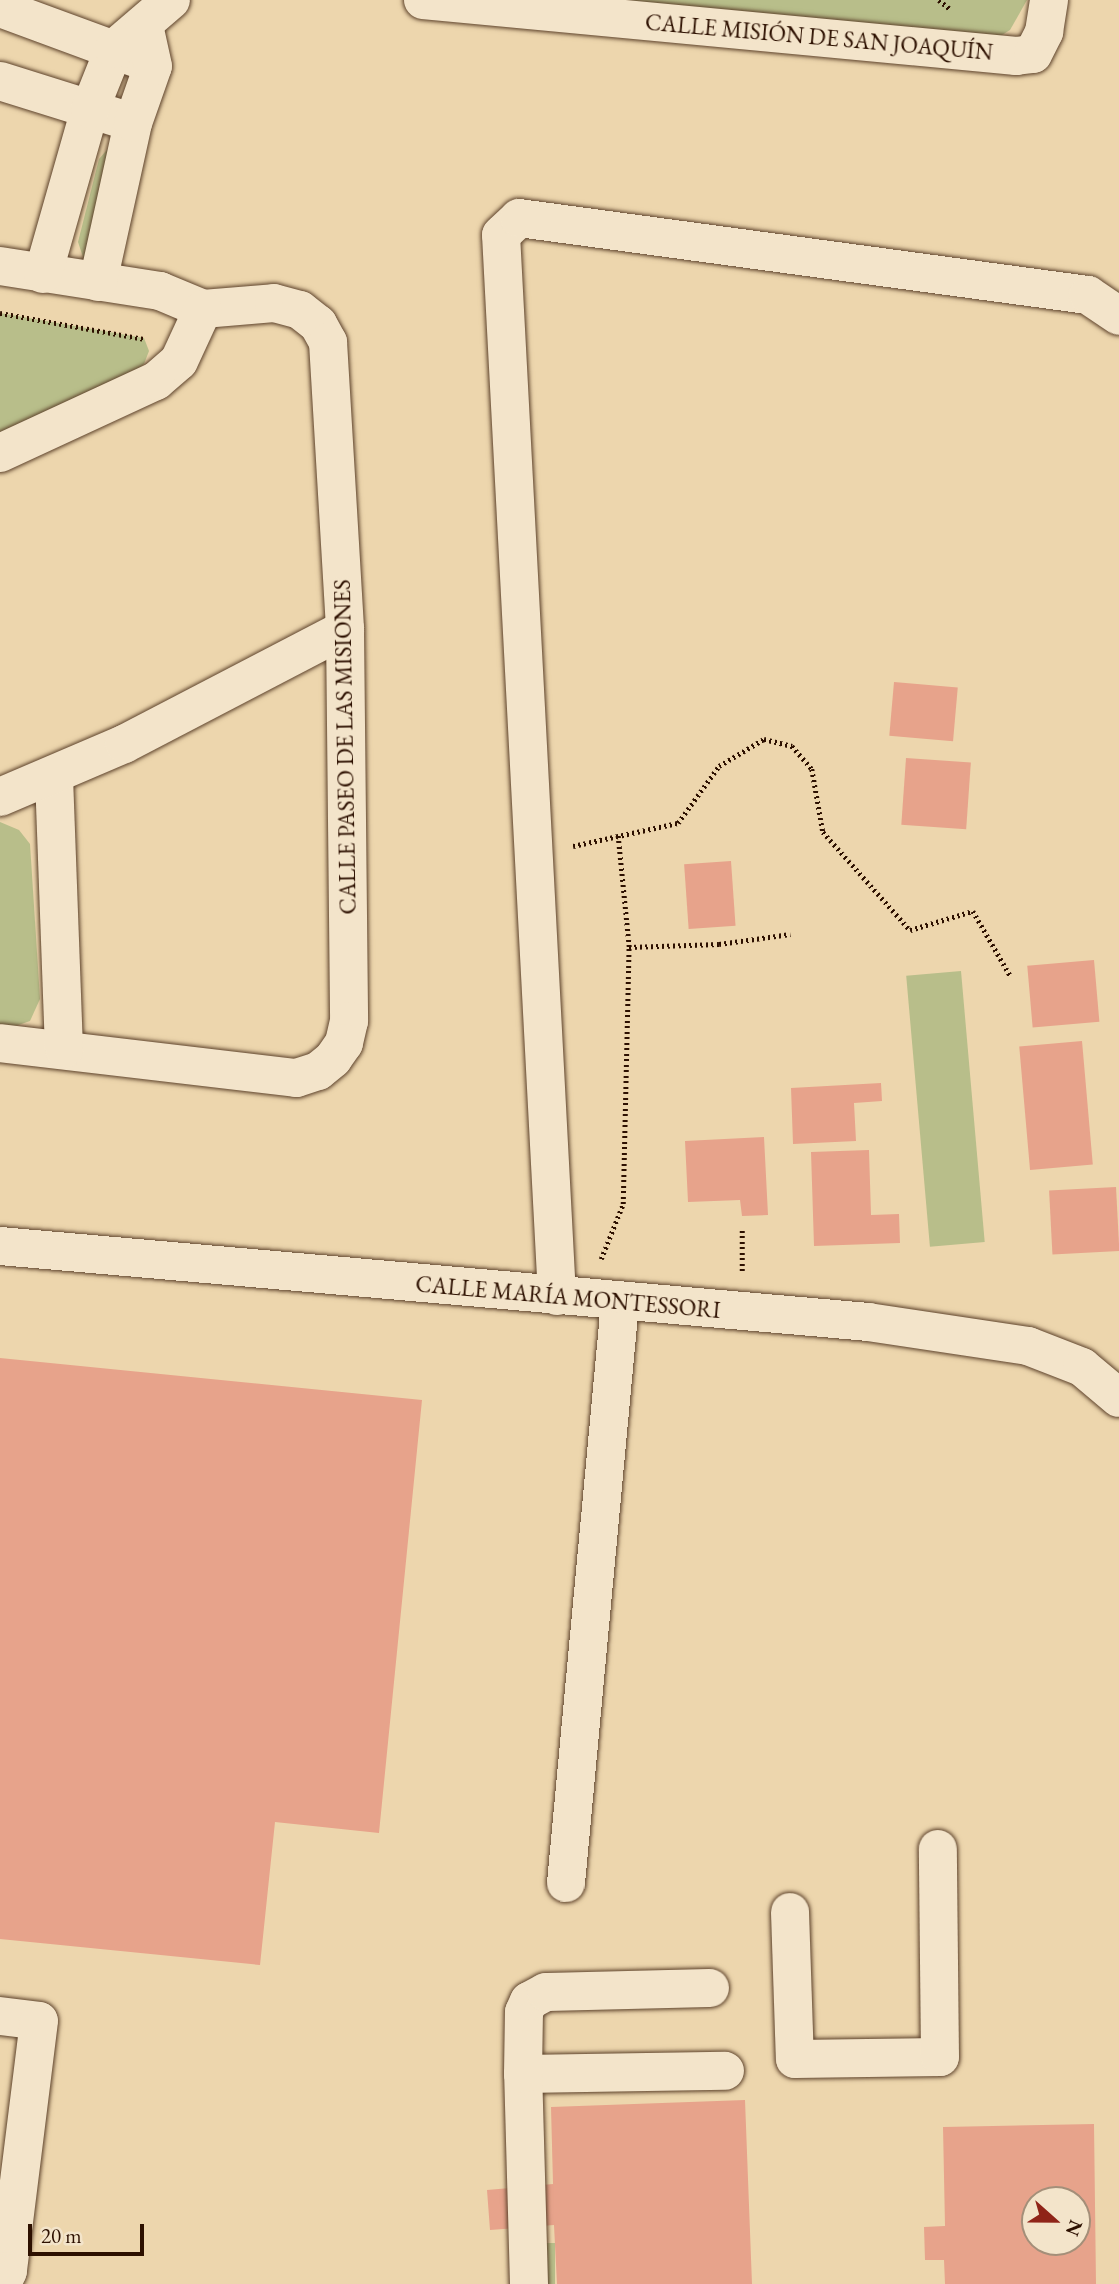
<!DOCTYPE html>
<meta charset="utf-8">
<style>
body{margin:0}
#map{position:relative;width:1119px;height:2284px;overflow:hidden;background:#edd6ad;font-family:"EB Garamond",serif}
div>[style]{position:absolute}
.green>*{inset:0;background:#b8be8a;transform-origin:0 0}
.building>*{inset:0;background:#e7a38b;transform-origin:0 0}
.path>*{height:4.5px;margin-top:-2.25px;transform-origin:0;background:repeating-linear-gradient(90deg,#2d1000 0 2px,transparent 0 5.5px)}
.roads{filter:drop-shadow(0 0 2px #5d422b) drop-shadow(0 0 2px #5d422b)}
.minor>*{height:38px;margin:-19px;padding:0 19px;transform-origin:19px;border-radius:19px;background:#f3e4ca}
span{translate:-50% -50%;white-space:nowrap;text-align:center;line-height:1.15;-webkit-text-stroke:5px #f3e4ca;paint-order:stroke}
.street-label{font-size:23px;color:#2d1000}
.north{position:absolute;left:1021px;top:2186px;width:70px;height:70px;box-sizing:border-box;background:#f3e4ca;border:2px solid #a48f79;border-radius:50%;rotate:111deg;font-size:19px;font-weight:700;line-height:28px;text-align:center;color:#2d1000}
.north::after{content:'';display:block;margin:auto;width:24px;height:32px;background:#8f2418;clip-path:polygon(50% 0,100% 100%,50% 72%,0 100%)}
.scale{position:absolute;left:28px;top:2224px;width:116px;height:32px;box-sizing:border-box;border:4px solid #2d1000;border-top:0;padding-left:9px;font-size:21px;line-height:24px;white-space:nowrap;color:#2d1000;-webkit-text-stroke:5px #f3e4ca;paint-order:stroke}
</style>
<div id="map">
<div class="green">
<div style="clip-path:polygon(625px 0,1027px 0,1010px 30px,989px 43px)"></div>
<div style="clip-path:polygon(112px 144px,85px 263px,78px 242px,99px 159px)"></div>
<div style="clip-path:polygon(0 313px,144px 338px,149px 351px,144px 364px,131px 375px,0 439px)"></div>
<div style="clip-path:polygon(0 822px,19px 830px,30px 844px,40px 999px,30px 1021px,7px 1029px,0 1029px)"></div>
<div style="left:961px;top:971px;width:272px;height:55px;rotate:85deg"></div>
<div style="left:534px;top:2243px;width:21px;height:41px"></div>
</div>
<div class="building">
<div style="left:894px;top:682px;width:64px;height:54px;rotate:5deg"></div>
<div style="left:906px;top:758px;width:65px;height:67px;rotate:4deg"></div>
<div style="left:731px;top:861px;width:65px;height:47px;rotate:86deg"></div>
<div style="left:1094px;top:960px;width:62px;height:67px;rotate:85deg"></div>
<div style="left:1082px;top:1041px;width:124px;height:63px;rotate:85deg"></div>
<div style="clip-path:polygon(881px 1083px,882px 1101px,854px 1103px,856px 1141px,793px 1144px,791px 1088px)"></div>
<div style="clip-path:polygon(764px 1137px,768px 1215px,742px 1216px,740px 1200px,688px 1202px,685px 1141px)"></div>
<div style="clip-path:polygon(869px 1150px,871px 1215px,899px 1214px,900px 1243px,814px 1246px,811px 1152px)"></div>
<div style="left:1116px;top:1187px;width:64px;height:67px;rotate:87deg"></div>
<div style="clip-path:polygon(0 1358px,422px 1400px,379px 1833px,275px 1822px,260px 1965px,0 1939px)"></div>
<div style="clip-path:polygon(745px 2100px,752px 2284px,557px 2284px,554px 2225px,490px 2230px,487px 2190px,553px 2184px,551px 2107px)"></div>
<div style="clip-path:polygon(evenodd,1094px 2124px,1096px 2284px,945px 2284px,944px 2260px,925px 2260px,924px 2227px,945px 2226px,943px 2127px,1094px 2124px,1035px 2200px,1077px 2200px,1077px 2242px,1035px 2242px,1035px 2200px)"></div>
</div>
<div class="path">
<div style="left:939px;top:0;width:14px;rotate:39deg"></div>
<div style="left:0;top:313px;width:146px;rotate:10.2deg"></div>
<div style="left:573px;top:846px;width:107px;rotate:-12.4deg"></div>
<div style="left:678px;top:823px;width:70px;rotate:-54.3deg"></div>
<div style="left:719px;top:766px;width:52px;rotate:-31deg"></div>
<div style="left:764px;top:739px;width:29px;rotate:14deg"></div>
<div style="left:792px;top:746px;width:30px;rotate:49deg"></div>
<div style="left:812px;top:769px;width:64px;rotate:80.1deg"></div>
<div style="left:823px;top:832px;width:131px;rotate:48.4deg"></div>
<div style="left:910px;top:930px;width:66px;rotate:-16.8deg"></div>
<div style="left:973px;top:911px;width:74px;rotate:60deg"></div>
<div style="left:629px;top:947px;width:90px;rotate:-1.9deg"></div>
<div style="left:719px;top:944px;width:72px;rotate:-8deg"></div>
<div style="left:601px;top:1259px;width:59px;rotate:-68.2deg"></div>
<div style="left:623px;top:1204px;width:257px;rotate:-88.7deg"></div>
<div style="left:629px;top:947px;width:112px;rotate:-95.7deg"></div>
<div style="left:742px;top:1271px;width:43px;rotate:-90deg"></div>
</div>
<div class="roads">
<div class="minor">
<div style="left:423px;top:0;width:596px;rotate:5.39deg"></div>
<div style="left:1016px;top:56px;width:17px;rotate:-7deg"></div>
<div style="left:1033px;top:54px;width:25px;rotate:-63deg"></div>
<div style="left:1044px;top:32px;width:32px;rotate:-81deg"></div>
<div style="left:0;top:8px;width:145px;rotate:20.2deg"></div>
<div style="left:0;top:81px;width:121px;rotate:17.4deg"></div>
<div style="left:0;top:266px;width:162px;rotate:8.9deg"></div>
<div style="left:160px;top:291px;width:47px;rotate:22.7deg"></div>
<div style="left:203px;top:309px;width:71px;rotate:-4.8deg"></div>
<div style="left:274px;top:303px;width:27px;rotate:15deg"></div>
<div style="left:300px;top:310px;width:23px;rotate:38deg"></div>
<div style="left:318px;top:324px;width:21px;rotate:61deg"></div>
<div style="left:328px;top:342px;width:288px;rotate:86.6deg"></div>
<div style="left:345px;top:629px;width:392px;rotate:89.4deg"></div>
<div style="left:349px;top:1021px;width:23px;rotate:103deg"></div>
<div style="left:344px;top:1043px;width:19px;rotate:125deg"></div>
<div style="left:333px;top:1059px;width:19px;rotate:141deg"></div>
<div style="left:318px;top:1071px;width:23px;rotate:162deg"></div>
<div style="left:296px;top:1078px;width:298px;rotate:-173.3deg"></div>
<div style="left:43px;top:274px;width:172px;rotate:-74.1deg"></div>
<div style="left:90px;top:109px;width:65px;rotate:-68.2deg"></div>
<div style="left:114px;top:49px;width:75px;rotate:-40.7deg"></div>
<div style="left:98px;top:282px;width:163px;rotate:-77.6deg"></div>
<div style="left:133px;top:123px;width:60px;rotate:-70.7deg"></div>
<div style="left:153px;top:66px;width:42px;rotate:-102.4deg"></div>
<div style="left:0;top:453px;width:172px;rotate:-24.8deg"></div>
<div style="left:156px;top:381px;width:30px;rotate:-41deg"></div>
<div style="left:179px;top:361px;width:57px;rotate:-65.2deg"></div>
<div style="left:54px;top:777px;width:272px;rotate:87.9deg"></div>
<div style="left:0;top:797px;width:135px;rotate:-23.1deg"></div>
<div style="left:124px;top:744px;width:249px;rotate:-27.5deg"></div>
<div style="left:0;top:1246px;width:871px;rotate:5deg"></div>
<div style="left:868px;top:1322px;width:162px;rotate:8.5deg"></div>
<div style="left:1028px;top:1346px;width:58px;rotate:21.3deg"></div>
<div style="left:1082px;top:1367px;width:48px;rotate:40deg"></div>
<div style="left:557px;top:1296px;width:1062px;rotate:-93.02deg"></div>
<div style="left:501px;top:235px;width:25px;rotate:-43deg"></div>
<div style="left:519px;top:218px;width:574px;rotate:7.71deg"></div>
<div style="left:1088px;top:295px;width:37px;rotate:34deg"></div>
<div style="left:566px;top:1883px;width:583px;rotate:-84.68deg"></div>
<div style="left:790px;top:1912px;width:147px;rotate:88.1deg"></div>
<div style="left:795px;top:2059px;width:145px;rotate:-0.8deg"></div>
<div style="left:940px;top:2057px;width:208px;rotate:-90.6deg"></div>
<div style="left:0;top:2016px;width:39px;rotate:7deg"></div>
<div style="left:39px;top:2021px;width:252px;rotate:97.1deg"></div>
<div style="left:8px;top:2271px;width:14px;rotate:115deg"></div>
<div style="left:523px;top:2074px;width:202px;rotate:-0.9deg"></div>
<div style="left:529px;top:2284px;width:210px;rotate:-91.6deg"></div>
<div style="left:523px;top:2074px;width:62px;rotate:-89.1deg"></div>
<div style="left:524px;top:2012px;width:12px;rotate:-66deg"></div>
<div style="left:529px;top:2001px;width:19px;rotate:-28deg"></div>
<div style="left:546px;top:1992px;width:164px;rotate:-1.4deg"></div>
</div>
</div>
<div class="street-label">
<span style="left:819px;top:37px;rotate:5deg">CALLE MISIÓN DE SAN JOAQUÍN</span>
<span style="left:345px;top:747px;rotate:-91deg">CALLE PASEO DE LAS MISIONES</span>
<span style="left:568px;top:1297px;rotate:5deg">CALLE MARÍA MONTESSORI</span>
</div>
<div class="north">N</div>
<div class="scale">20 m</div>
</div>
